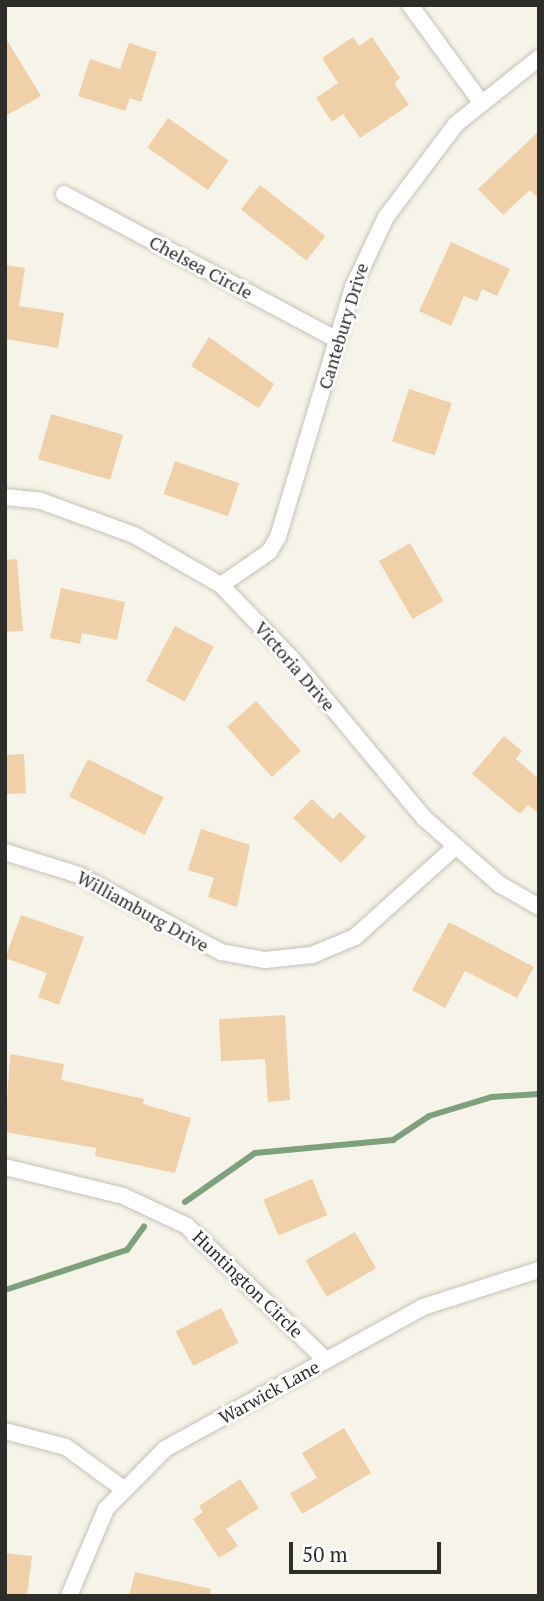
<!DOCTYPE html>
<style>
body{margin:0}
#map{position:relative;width:544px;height:1601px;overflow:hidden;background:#f6f4e9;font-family:"PT Serif",serif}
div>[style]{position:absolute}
.stream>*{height:6px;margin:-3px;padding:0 3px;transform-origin:3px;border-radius:3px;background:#7ea07c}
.building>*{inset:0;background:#f0d0a9;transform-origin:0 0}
.roads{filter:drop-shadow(0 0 2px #c4c1b8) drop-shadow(0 0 2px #c4c1b8)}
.minor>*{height:16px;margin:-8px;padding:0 8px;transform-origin:8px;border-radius:8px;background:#fff}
span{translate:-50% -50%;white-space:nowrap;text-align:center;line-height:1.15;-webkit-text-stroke:6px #fff;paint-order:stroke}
.street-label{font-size:18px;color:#2d2d29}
.frame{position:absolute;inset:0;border:7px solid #2d2d29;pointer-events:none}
.scale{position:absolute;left:289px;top:1542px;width:152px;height:32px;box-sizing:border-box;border:4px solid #2d2d29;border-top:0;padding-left:9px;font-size:21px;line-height:24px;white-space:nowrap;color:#2d2d29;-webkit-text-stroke:5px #fff;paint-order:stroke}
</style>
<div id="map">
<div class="stream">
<div style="left:185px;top:1202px;width:85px;rotate:-35deg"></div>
<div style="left:255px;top:1153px;width:139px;rotate:-5.4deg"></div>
<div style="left:393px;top:1140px;width:43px;rotate:-33.7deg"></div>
<div style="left:429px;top:1116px;width:66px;rotate:-16.8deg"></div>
<div style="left:492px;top:1097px;width:47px;rotate:-3.7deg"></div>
<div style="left:5px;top:1290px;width:128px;rotate:-18.2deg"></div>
<div style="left:127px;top:1250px;width:29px;rotate:-54deg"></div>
</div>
<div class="building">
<div style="clip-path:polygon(5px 37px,41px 96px,5px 116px)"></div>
<div style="clip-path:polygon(353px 37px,359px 46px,372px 37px,400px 78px,394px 83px,409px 105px,360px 138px,343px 114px,332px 122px,316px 98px,338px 83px,322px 58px)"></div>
<div style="clip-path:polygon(129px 43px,157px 52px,141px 102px,130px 98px,125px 111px,78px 96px,90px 59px,120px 69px)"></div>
<div style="left:168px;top:118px;width:74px;height:36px;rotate:35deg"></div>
<div style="clip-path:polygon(539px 131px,539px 199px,530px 190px,503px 215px,478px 189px)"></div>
<div style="left:260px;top:185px;width:83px;height:31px;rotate:38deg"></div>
<div style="clip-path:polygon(451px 242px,510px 269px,497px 296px,482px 289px,477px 301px,464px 296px,451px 326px,419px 311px)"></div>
<div style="clip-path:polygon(5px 265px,25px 268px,19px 306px,64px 313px,58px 348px,5px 339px)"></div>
<div style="clip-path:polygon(209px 337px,274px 384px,259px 408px,191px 366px)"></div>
<div style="left:409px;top:389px;width:45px;height:55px;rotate:18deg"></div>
<div style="left:51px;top:414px;width:75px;height:47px;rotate:16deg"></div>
<div style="left:175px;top:461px;width:68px;height:35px;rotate:19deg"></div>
<div style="left:410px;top:543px;width:67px;height:36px;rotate:60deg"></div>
<div style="clip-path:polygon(17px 559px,23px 631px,5px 632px,5px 560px)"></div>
<div style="clip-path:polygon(61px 588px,125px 602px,117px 640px,82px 633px,80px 644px,50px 638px)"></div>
<div style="left:175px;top:626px;width:44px;height:62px;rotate:28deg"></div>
<div style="left:256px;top:701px;width:67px;height:39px;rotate:48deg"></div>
<div style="clip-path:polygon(504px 736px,522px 751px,516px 759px,539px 779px,539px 814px,528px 805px,520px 814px,472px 774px)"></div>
<div style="left:24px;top:754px;width:39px;height:19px;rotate:87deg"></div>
<div style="left:88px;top:759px;width:85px;height:42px;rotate:27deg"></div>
<div style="clip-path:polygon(312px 799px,333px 819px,340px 812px,366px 837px,341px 863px,293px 818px)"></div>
<div style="clip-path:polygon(201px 829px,250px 845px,237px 907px,208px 897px,214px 878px,188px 870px)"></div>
<div style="clip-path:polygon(21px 915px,84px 937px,59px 1005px,38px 997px,47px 973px,5px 958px)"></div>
<div style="clip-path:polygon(449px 922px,534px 967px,517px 998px,465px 971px,445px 1008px,412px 990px)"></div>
<div style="clip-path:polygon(285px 1015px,290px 1100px,268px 1102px,265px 1059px,221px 1061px,219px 1019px)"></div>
<div style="clip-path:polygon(10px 1054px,64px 1064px,61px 1080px,144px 1099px,143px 1104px,191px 1118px,175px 1173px,95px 1156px,96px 1148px,5px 1132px)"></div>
<div style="left:312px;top:1179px;width:39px;height:53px;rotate:67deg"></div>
<div style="left:355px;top:1232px;width:42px;height:57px;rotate:60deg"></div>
<div style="left:221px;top:1308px;width:39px;height:51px;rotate:63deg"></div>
<div style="clip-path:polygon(344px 1428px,371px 1473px,302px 1514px,290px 1493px,317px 1478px,302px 1453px)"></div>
<div style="clip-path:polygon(240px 1479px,259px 1508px,226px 1529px,238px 1546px,219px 1558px,193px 1519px,203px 1512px,199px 1506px)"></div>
<div style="clip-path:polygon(5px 1553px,32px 1556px,27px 1596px,5px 1596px)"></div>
<div style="clip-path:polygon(135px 1572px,211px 1589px,210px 1596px,129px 1596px)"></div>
</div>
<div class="roads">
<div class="minor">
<div style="left:410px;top:5px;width:119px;rotate:53.9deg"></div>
<div style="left:64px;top:194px;width:310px;rotate:28.1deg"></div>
<div style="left:5px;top:497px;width:36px;rotate:6deg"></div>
<div style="left:41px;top:501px;width:99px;rotate:20.1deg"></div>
<div style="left:134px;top:535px;width:100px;rotate:29.9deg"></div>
<div style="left:221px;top:585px;width:103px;rotate:46.2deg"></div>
<div style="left:292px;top:659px;width:207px;rotate:50.3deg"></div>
<div style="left:424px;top:818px;width:100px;rotate:41.3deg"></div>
<div style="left:499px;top:884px;width:46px;rotate:29.9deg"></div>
<div style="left:221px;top:585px;width:58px;rotate:-34.5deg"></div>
<div style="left:269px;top:552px;width:17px;rotate:-59deg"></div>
<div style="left:278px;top:537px;width:261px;rotate:-73.3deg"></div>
<div style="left:353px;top:287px;width:77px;rotate:-64.8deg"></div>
<div style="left:386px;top:217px;width:116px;rotate:-53deg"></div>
<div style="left:456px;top:124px;width:106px;rotate:-38.5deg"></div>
<div style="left:5px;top:852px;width:77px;rotate:17.3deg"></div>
<div style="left:79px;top:875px;width:162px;rotate:28.5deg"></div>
<div style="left:221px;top:952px;width:45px;rotate:10.3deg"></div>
<div style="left:265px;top:960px;width:47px;rotate:-6.1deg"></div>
<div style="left:312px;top:955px;width:47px;rotate:-22.7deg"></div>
<div style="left:355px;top:937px;width:133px;rotate:-42deg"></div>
<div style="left:5px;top:1167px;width:122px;rotate:13.8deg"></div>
<div style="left:123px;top:1196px;width:71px;rotate:25.1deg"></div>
<div style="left:187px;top:1226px;width:193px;rotate:44deg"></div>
<div style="left:5px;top:1431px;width:63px;rotate:14.7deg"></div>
<div style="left:66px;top:1447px;width:69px;rotate:36.2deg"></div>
<div style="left:69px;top:1596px;width:95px;rotate:-67deg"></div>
<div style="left:106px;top:1509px;width:84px;rotate:-45.5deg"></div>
<div style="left:165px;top:1449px;width:294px;rotate:-28.8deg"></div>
<div style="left:423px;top:1307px;width:122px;rotate:-17.7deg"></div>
</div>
</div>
<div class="street-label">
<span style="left:201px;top:267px;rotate:28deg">Chelsea Circle</span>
<span style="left:343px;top:326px;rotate:-73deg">Cantebury Drive</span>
<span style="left:295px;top:666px;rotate:49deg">Victoria Drive</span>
<span style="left:143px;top:911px;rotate:29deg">Williamburg Drive</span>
<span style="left:248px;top:1284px;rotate:44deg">Huntington Circle</span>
<span style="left:269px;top:1392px;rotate:-29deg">Warwick Lane</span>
</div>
<div class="frame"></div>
<div class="scale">50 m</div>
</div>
